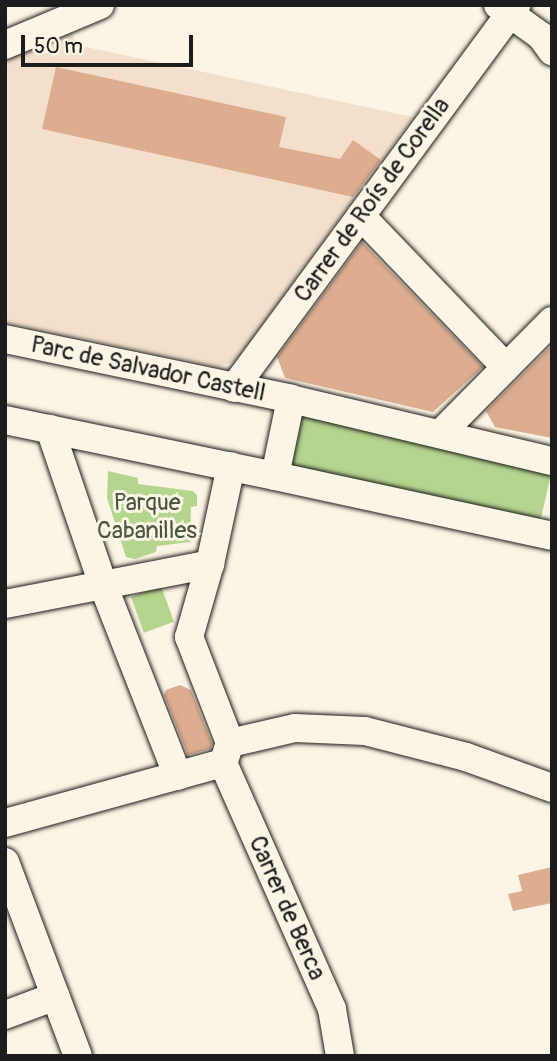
<!DOCTYPE html>
<meta charset="utf-8">
<style>
body{margin:0}
#map{position:relative;width:557px;height:1061px;overflow:hidden;background:#fcf5e5;font-family:Pangolin,sans-serif}
div>[style]{position:absolute}
.built>*{inset:0;background:#f3dfcb}
.green>*{inset:0;background:#b4d58e;transform-origin:0 0}
.building>*{inset:0;background:#ddad8f}
.roads{filter:drop-shadow(0 0 2px #1c1c1c) drop-shadow(0 0 2px #1c1c1c)}
.street>*{height:28px;margin:-14px;padding:0 14px;transform-origin:14px;border-radius:14px;background:#fcf5e5}
span{translate:-50% -50%;white-space:nowrap;text-align:center;line-height:1.15;-webkit-text-stroke:6px #fcf5e5;paint-order:stroke}
.street-label{font-size:24px;color:#1c1c1c}
.park-label{font-size:24px;color:#4a543e}
.frame{position:absolute;inset:0;border:7px solid #1c1c1c;pointer-events:none}
.scale{position:absolute;left:21px;top:35px;width:172px;height:32px;box-sizing:border-box;border:4px solid #1c1c1c;border-top:0;padding-left:9px;font-size:21px;line-height:24px;white-space:nowrap;color:#1c1c1c;-webkit-text-stroke:5px #fcf5e5;paint-order:stroke}
</style>
<div id="map">
<div class="built">
<div style="clip-path:polygon(70px 28px,77px 45px,413px 117px,235px 361px,218px 367px,5px 322px,5px 56px)"></div>
</div>
<div class="green">
<div style="left:301px;top:415px;width:257px;height:58px;rotate:13deg"></div>
<div style="clip-path:polygon(108px 471px,138px 478px,138px 484px,193px 491px,197px 495px,197px 506px,191px 507px,190px 542px,157px 546px,156px 552px,135px 559px,126px 557px,107px 498px)"></div>
<div style="left:161px;top:586px;width:38px;height:32px;rotate:70deg"></div>
</div>
<div class="building">
<div style="clip-path:polygon(56px 67px,286px 117px,279px 147px,340px 159px,353px 140px,381px 160px,353px 197px,42px 129px)"></div>
<div style="clip-path:polygon(362px 242px,483px 367px,433px 412px,285px 378px,277px 357px)"></div>
<div style="clip-path:polygon(552px 345px,552px 438px,495px 427px,486px 411px)"></div>
<div style="clip-path:polygon(180px 685px,191px 690px,212px 743px,210px 749px,188px 755px,164px 695px,166px 690px)"></div>
<div style="clip-path:polygon(552px 867px,552px 903px,513px 911px,508px 894px,522px 891px,518px 875px)"></div>
</div>
<div class="roads">
<div class="street">
<div style="left:498px;top:5px;width:53px;rotate:35.8deg"></div>
<div style="left:541px;top:36px;width:19px;rotate:54deg"></div>
<div style="left:5px;top:45px;width:103px;rotate:-22.8deg"></div>
<div style="left:361px;top:216px;width:209px;rotate:46.2deg"></div>
<div style="left:5px;top:339px;width:292px;rotate:11.8deg"></div>
<div style="left:291px;top:399px;width:268px;rotate:13.4deg"></div>
<div style="left:234px;top:388px;width:476px;rotate:-53.6deg"></div>
<div style="left:5px;top:420px;width:276px;rotate:11.7deg"></div>
<div style="left:275px;top:476px;width:79px;rotate:-78.3deg"></div>
<div style="left:50px;top:429px;width:165px;rotate:71.2deg"></div>
<div style="left:103px;top:585px;width:205px;rotate:68.6deg"></div>
<div style="left:440px;top:434px;width:159px;rotate:-45.3deg"></div>
<div style="left:275px;top:476px;width:283px;rotate:12.2deg"></div>
<div style="left:5px;top:604px;width:209px;rotate:-11deg"></div>
<div style="left:230px;top:743px;width:67px;rotate:-13deg"></div>
<div style="left:295px;top:728px;width:70px;rotate:2.5deg"></div>
<div style="left:365px;top:731px;width:104px;rotate:14.4deg"></div>
<div style="left:466px;top:757px;width:91px;rotate:19.8deg"></div>
<div style="left:224px;top:761px;width:19px;rotate:-72deg"></div>
<div style="left:230px;top:743px;width:114px;rotate:-111.1deg"></div>
<div style="left:189px;top:637px;width:76px;rotate:-74deg"></div>
<div style="left:210px;top:564px;width:100px;rotate:-77.9deg"></div>
<div style="left:223px;top:763px;width:269px;rotate:66.1deg"></div>
<div style="left:332px;top:1009px;width:48px;rotate:80.3deg"></div>
<div style="left:5px;top:823px;width:226px;rotate:-15.4deg"></div>
<div style="left:5px;top:862px;width:207px;rotate:69.4deg"></div>
<div style="left:5px;top:1015px;width:54px;rotate:-20.4deg"></div>
</div>
</div>
<div class="street-label">
<span style="left:372px;top:200px;rotate:-54deg">Carrer de Roís de Corella</span>
<span style="left:148px;top:369px;rotate:12deg">Parc de Salvador Castell</span>
<span style="left:287px;top:908px;rotate:66deg">Carrer de Berca</span>
</div>
<div class="park-label">
<span style="left:147px;top:517px">Parque<br>Cabanilles</span>
</div>
<div class="frame"></div>
<div class="scale">50 m</div>
</div>
